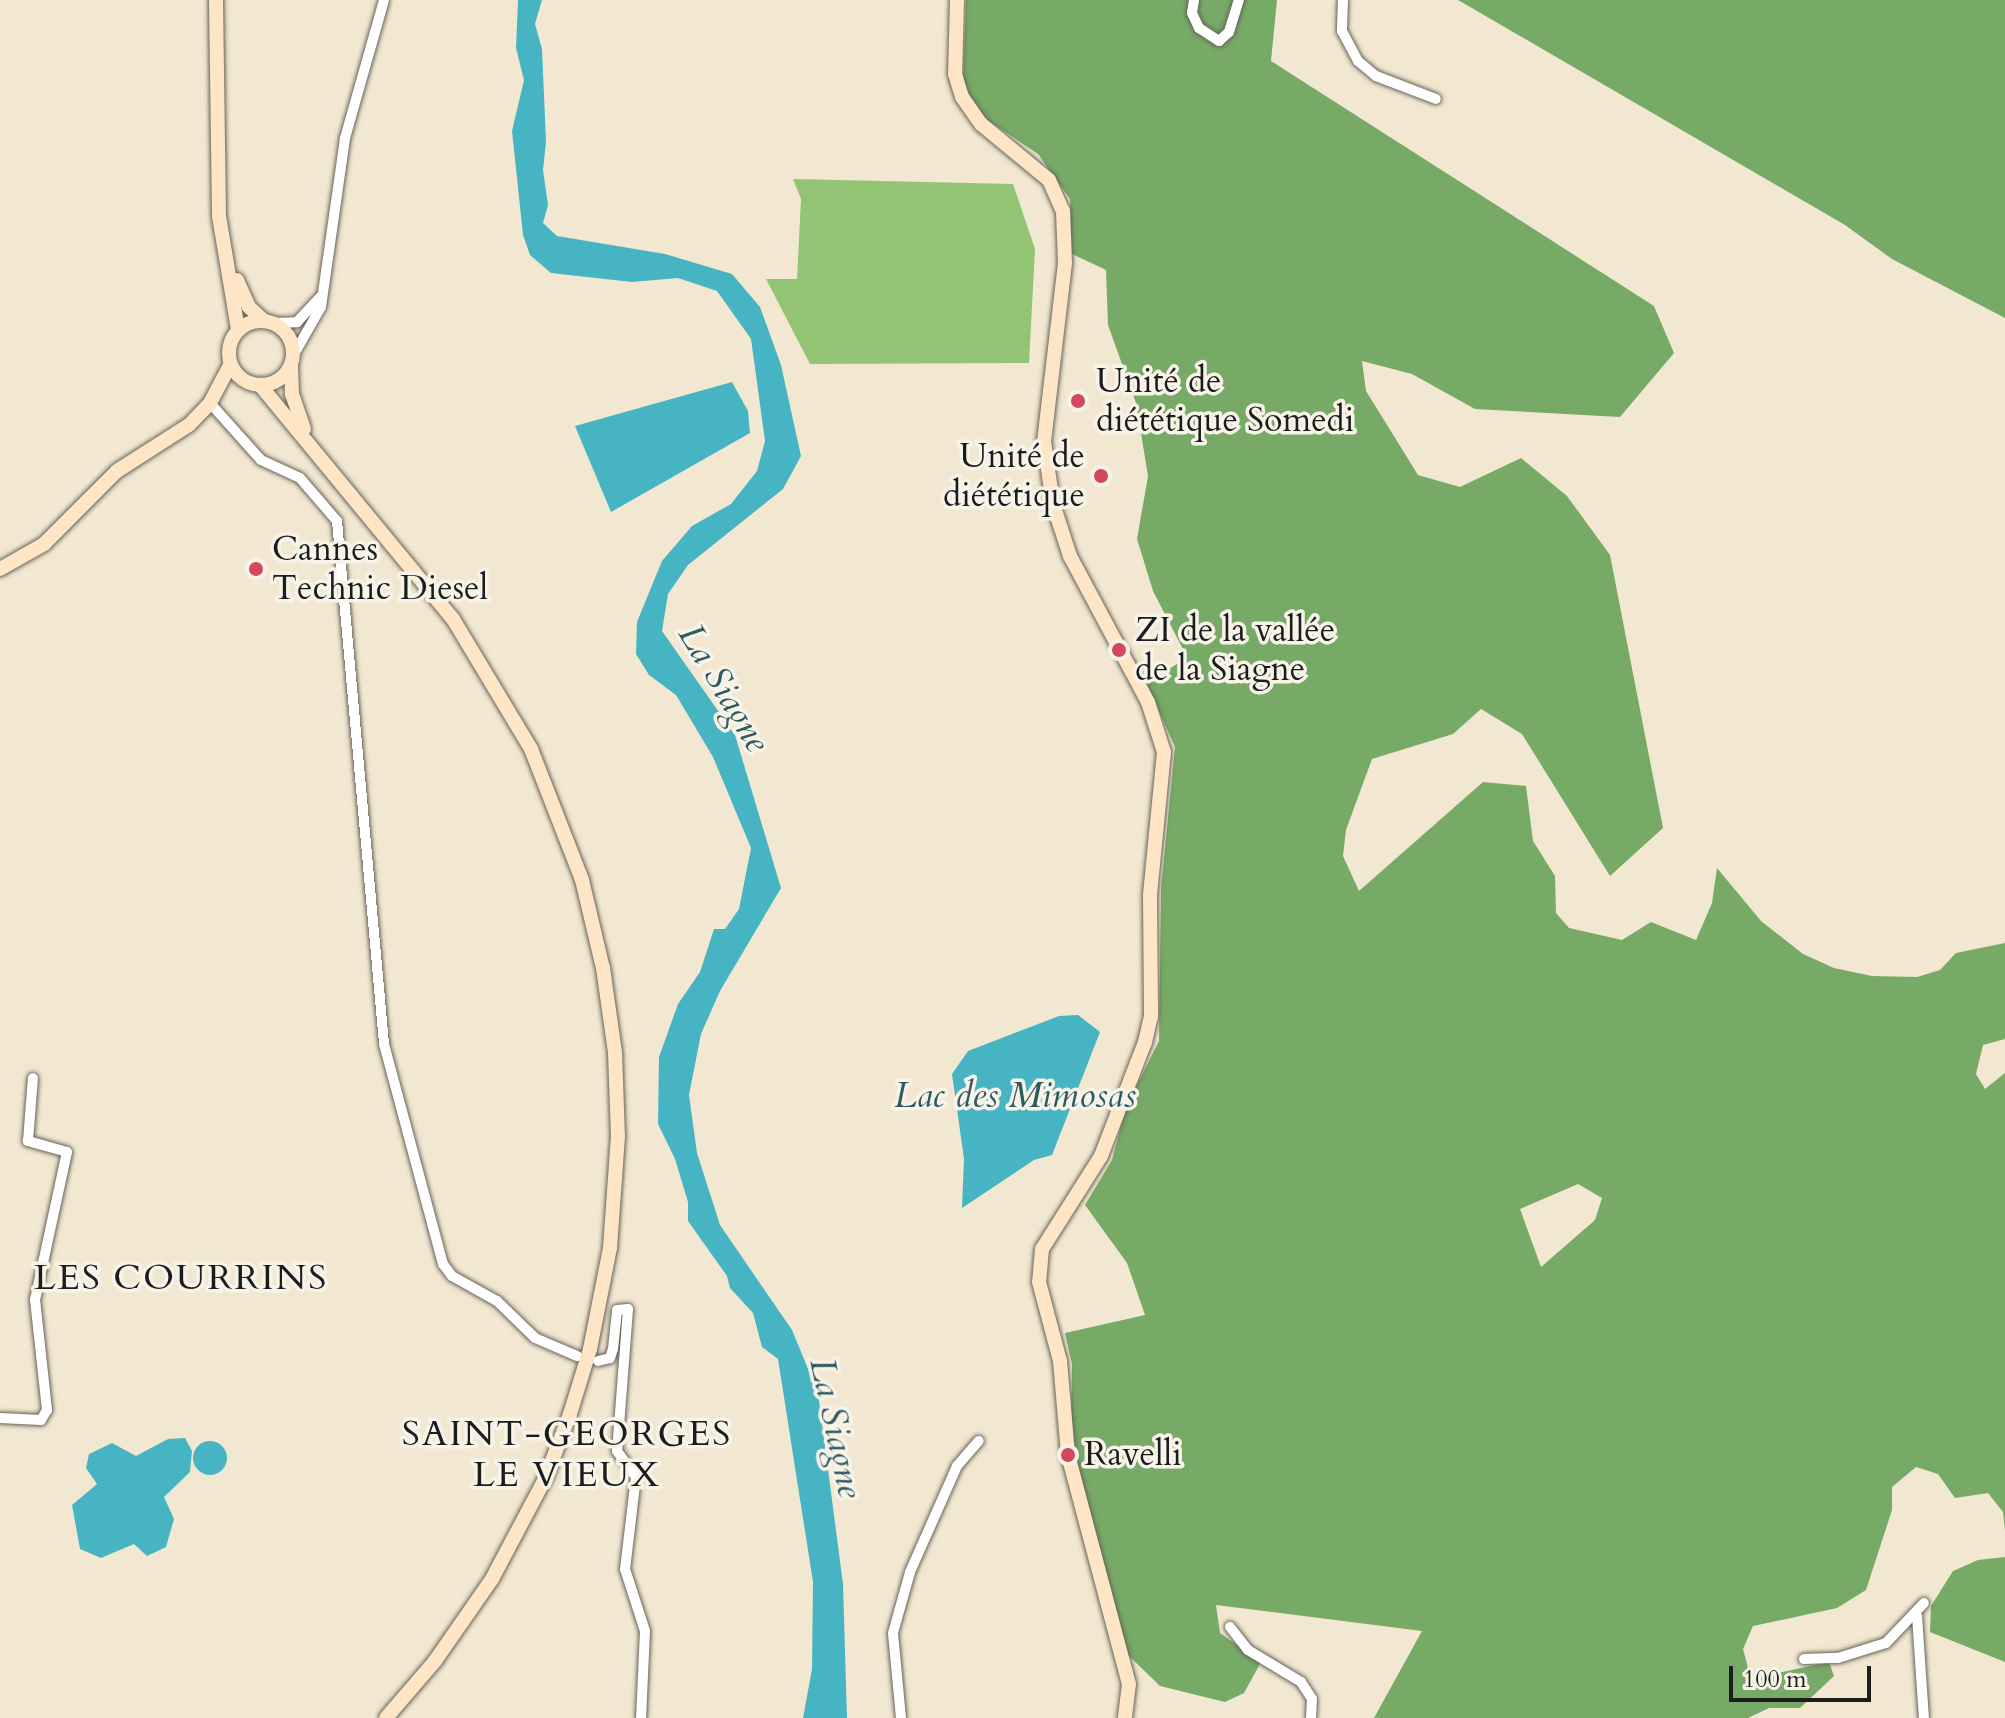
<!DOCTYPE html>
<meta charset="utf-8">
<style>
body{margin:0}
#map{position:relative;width:2005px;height:1718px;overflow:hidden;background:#f2e8d1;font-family:Cardo,serif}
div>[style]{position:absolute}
.green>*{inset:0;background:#93c474}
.forest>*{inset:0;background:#76aa66}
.water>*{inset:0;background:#47b4c3}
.round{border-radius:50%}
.roads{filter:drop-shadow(0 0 2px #67635b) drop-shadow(0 0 2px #67635b)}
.street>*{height:10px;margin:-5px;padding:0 5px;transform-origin:5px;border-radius:5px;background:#fff}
.secondary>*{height:14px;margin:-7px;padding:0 7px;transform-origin:7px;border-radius:7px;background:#fde5c5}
.secondary>.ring{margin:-7px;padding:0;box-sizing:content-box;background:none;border:14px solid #fde5c5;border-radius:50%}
.dots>*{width:22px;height:22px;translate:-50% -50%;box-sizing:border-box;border:4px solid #f7f3e8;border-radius:50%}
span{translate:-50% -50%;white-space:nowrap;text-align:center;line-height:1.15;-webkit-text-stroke:7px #f7f3e8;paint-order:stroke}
.poi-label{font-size:34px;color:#1c1c1c}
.left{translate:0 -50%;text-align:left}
.right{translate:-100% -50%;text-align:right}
.water-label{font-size:36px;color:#2d595f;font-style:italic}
.neighbourhood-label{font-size:36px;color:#1c1c1c;letter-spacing:2px}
.scale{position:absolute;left:1729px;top:1666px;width:142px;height:36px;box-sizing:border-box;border:4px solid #1c1c1c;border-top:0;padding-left:10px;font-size:24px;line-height:28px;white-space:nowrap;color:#1c1c1c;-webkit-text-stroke:6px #f7f3e8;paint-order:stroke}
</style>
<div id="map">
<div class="green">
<div style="clip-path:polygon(793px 179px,1013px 184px,1035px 249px,1029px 363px,810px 364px,766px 279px,797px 279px,801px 199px)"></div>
</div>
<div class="forest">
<div style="clip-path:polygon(evenodd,966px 0,1277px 0,1271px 61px,1654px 306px,1674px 353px,1620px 417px,1475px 409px,1412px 374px,1362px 361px,1366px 391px,1418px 475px,1460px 487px,1521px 458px,1567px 496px,1610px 555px,1663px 828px,1610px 876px,1522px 734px,1481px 709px,1453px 734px,1372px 759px,1346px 830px,1343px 856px,1359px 891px,1483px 782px,1526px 786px,1533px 841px,1555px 876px,1556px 913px,1569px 928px,1622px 940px,1651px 922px,1696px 940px,1712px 903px,1717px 868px,1761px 921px,1803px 954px,1834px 968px,1872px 976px,1917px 977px,1940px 970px,1956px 953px,2005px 943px,2005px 1039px,1983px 1045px,1976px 1074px,1985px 1089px,2005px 1073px,2005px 1530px,2003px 1512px,1988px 1493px,1955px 1498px,1938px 1474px,1916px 1467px,1892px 1487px,1892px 1510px,1866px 1590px,1837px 1608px,1753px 1626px,1743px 1649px,1751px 1679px,1829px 1662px,1834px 1676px,1800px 1708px,1769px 1708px,1748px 1718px,1374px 1718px,1422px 1631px,1216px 1605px,1220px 1633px,1261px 1662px,1244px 1693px,1225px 1702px,1160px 1686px,1127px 1654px,1071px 1437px,1072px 1364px,1065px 1333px,1145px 1315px,1127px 1263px,1085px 1205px,1112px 1160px,1126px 1107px,1159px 1041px,1161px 889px,1175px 747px,1147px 684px,1187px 657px,1153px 591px,1137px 539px,1148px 476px,1136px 403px,1108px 325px,1106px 270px,1072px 254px,1070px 199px,1038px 154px,986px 119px,963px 85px,966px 0,1578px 1184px,1602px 1198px,1595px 1220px,1541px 1267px,1520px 1209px,1578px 1184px)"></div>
<div style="clip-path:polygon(1458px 0,2005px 0,2005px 318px,1892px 259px,1845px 225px)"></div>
<div style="clip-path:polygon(2005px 1557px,2005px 1662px,1930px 1632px,1931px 1606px,1953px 1571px,1978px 1560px)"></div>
</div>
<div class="water">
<div style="clip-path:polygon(518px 0,542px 0,535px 24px,542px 49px,546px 142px,543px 170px,548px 205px,543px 223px,557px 236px,665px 254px,732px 274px,760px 307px,781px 365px,801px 456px,783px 489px,688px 565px,668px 594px,662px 631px,735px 735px,781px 888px,720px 991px,701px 1034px,689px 1095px,697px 1153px,720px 1225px,792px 1330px,818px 1393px,843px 1584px,847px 1718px,803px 1718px,812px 1669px,813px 1582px,778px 1359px,762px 1347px,753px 1313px,730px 1288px,727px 1276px,688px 1221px,688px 1202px,675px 1159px,658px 1124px,659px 1057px,678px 1004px,700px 972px,714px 929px,725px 929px,739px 909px,751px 848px,713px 757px,676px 695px,649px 675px,636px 654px,637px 622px,662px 561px,692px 526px,731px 504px,757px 471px,765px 441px,751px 339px,717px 291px,678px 278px,632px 282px,551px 273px,530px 255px,523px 235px,512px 131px,524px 80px,516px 48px)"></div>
<div style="clip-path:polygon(732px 382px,748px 411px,750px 433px,611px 512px,575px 426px)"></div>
<div style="clip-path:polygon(1078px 1015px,1100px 1032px,1052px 1155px,1034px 1160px,962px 1208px,964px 1159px,952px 1074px,968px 1051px,1059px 1016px)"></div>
<div style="clip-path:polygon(185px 1438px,192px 1451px,190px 1472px,164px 1497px,174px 1519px,166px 1547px,147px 1556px,134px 1544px,101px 1558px,80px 1549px,72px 1505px,97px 1484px,86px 1468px,89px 1454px,112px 1443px,136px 1456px,168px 1439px)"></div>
<div class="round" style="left:193px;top:1441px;width:34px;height:34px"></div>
</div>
<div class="roads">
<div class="street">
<div style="left:1194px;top:0;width:13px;rotate:99deg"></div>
<div style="left:1192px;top:13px;width:17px;rotate:65deg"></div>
<div style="left:1199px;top:28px;width:24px;rotate:33deg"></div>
<div style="left:1219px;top:41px;width:13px;rotate:-42deg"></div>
<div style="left:1229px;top:32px;width:34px;rotate:-73deg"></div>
<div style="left:1343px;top:0;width:31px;rotate:92deg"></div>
<div style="left:1342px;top:31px;width:34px;rotate:62deg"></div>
<div style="left:1358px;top:61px;width:23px;rotate:40deg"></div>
<div style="left:1376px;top:76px;width:64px;rotate:21deg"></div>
<div style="left:274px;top:323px;width:23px;rotate:-2deg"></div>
<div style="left:297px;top:322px;width:35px;rotate:-47deg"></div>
<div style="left:293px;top:356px;width:56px;rotate:-60.3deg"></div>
<div style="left:321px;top:307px;width:171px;rotate:-81.9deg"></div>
<div style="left:345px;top:138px;width:143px;rotate:-74.2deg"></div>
<div style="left:210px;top:403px;width:76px;rotate:48.2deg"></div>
<div style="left:261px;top:460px;width:43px;rotate:24.8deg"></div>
<div style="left:300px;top:478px;width:57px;rotate:49.3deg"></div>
<div style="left:337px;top:521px;width:525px;rotate:84.86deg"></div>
<div style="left:384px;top:1044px;width:228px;rotate:75deg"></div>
<div style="left:443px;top:1264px;width:15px;rotate:53deg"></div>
<div style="left:452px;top:1276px;width:51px;rotate:29.1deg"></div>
<div style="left:497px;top:1301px;width:53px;rotate:44.2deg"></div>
<div style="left:535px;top:1338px;width:46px;rotate:23.2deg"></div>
<div style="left:598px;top:1361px;width:12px;rotate:-14deg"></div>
<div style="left:610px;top:1358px;width:9px;rotate:-72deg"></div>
<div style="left:613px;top:1349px;width:39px;rotate:-84deg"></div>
<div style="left:617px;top:1310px;width:11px;rotate:-5deg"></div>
<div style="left:628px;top:1309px;width:142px;rotate:94.4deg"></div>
<div style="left:617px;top:1451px;width:32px;rotate:54deg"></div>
<div style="left:636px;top:1477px;width:93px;rotate:96.8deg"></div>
<div style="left:625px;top:1569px;width:65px;rotate:72.1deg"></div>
<div style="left:645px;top:1631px;width:87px;rotate:92.6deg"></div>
<div style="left:0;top:1418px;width:41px;rotate:2.8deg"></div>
<div style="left:41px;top:1420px;width:12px;rotate:-59deg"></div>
<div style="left:47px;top:1410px;width:111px;rotate:-96.2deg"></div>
<div style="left:35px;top:1300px;width:151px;rotate:-77.8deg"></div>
<div style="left:67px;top:1152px;width:41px;rotate:-164.2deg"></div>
<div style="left:28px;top:1141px;width:63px;rotate:-85.5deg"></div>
<div style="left:1917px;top:1616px;width:102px;rotate:86.1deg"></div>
<div style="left:1230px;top:1627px;width:29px;rotate:52deg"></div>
<div style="left:1248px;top:1650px;width:62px;rotate:31.1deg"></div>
<div style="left:1301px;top:1682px;width:20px;rotate:57deg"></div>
<div style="left:1312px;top:1699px;width:19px;rotate:93deg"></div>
<div style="left:1804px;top:1659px;width:34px;rotate:-2deg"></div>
<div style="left:1838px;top:1658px;width:50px;rotate:-17.4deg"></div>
<div style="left:1886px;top:1643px;width:55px;rotate:-46.5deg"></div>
<div style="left:901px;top:1718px;width:85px;rotate:-95.4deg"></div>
<div style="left:893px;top:1633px;width:63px;rotate:-74.4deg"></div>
<div style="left:910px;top:1572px;width:116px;rotate:-66.1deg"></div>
<div style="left:957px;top:1466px;width:33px;rotate:-49deg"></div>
</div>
<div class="secondary">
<div style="left:216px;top:0;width:216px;rotate:89.2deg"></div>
<div style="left:219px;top:216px;width:115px;rotate:80.5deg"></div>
<div style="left:957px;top:0;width:74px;rotate:91.5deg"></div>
<div style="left:955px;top:74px;width:24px;rotate:73deg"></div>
<div style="left:962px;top:97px;width:33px;rotate:55deg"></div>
<div style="left:981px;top:124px;width:88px;rotate:39.5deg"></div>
<div style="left:1049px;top:180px;width:34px;rotate:66deg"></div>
<div style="left:1063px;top:211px;width:52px;rotate:87.8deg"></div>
<div style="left:1065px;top:263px;width:179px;rotate:96.7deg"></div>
<div style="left:1044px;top:441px;width:64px;rotate:81.9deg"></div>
<div style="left:1053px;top:504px;width:55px;rotate:71.9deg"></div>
<div style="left:1070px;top:556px;width:166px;rotate:61.9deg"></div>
<div style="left:1148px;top:702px;width:52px;rotate:72.3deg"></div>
<div style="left:1164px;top:752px;width:145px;rotate:95.6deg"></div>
<div style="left:1150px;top:896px;width:120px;rotate:89.5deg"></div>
<div style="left:1151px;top:1016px;width:27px;rotate:103deg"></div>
<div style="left:1145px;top:1042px;width:122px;rotate:111.1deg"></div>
<div style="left:1101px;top:1156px;width:110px;rotate:122.4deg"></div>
<div style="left:1042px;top:1249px;width:33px;rotate:95deg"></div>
<div style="left:1039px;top:1282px;width:82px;rotate:75.1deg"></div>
<div style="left:1060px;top:1361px;width:94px;rotate:85.1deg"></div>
<div style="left:1068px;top:1455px;width:237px;rotate:75.1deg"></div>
<div style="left:1129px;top:1684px;width:34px;rotate:97deg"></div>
<div style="left:237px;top:280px;width:30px;rotate:66deg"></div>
<div style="left:249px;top:307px;width:19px;rotate:43deg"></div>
<div class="ring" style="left:229px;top:321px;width:50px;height:50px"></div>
<div style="left:291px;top:366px;width:28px;rotate:88deg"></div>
<div style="left:292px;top:394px;width:37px;rotate:71deg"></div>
<div style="left:260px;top:385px;width:303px;rotate:50.5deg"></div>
<div style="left:453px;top:619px;width:152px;rotate:59deg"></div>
<div style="left:531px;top:749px;width:141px;rotate:68.7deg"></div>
<div style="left:582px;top:880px;width:90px;rotate:76.6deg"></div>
<div style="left:603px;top:968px;width:85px;rotate:81.9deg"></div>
<div style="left:615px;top:1052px;width:84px;rotate:88deg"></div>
<div style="left:618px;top:1136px;width:112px;rotate:94.1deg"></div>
<div style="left:610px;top:1248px;width:103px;rotate:101.2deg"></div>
<div style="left:590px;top:1349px;width:68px;rotate:107.1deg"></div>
<div style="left:570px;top:1414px;width:67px;rotate:110.9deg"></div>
<div style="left:546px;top:1477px;width:115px;rotate:117.9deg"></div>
<div style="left:492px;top:1579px;width:100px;rotate:124.8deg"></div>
<div style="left:435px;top:1661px;width:75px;rotate:130.7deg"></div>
<div style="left:0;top:569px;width:51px;rotate:-29.6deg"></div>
<div style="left:44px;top:544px;width:103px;rotate:-45deg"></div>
<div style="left:117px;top:471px;width:85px;rotate:-32.6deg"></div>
<div style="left:189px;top:425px;width:30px;rotate:-46deg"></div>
<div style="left:210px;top:403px;width:43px;rotate:-62.2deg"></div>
</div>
</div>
<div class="dots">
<div style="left:1078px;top:401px;background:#d1495b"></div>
<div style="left:1101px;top:476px;background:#d1495b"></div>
<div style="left:256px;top:569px;background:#d1495b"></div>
<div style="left:1119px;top:650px;background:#d1495b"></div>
<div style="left:1068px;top:1455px;background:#d1495b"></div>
</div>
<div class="poi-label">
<span class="left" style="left:1096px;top:401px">Unité de<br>diététique Somedi</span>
<span class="right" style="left:1085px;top:476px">Unité de<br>diététique</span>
<span class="left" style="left:272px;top:569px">Cannes<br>Technic Diesel</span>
<span class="left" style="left:1135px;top:650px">ZI de la vallée<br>de la Siagne</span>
<span class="left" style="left:1084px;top:1455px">Ravelli</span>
</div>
<div class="water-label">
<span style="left:724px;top:688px;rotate:59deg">La Siagne</span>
<span style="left:1015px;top:1096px">Lac des Mimosas</span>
<span style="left:836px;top:1428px;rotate:78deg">La Siagne</span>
</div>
<div class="neighbourhood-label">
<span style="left:181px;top:1278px">LES COURRINS</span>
<span style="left:567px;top:1454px">SAINT-GEORGES<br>LE VIEUX</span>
</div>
<div class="scale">100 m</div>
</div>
